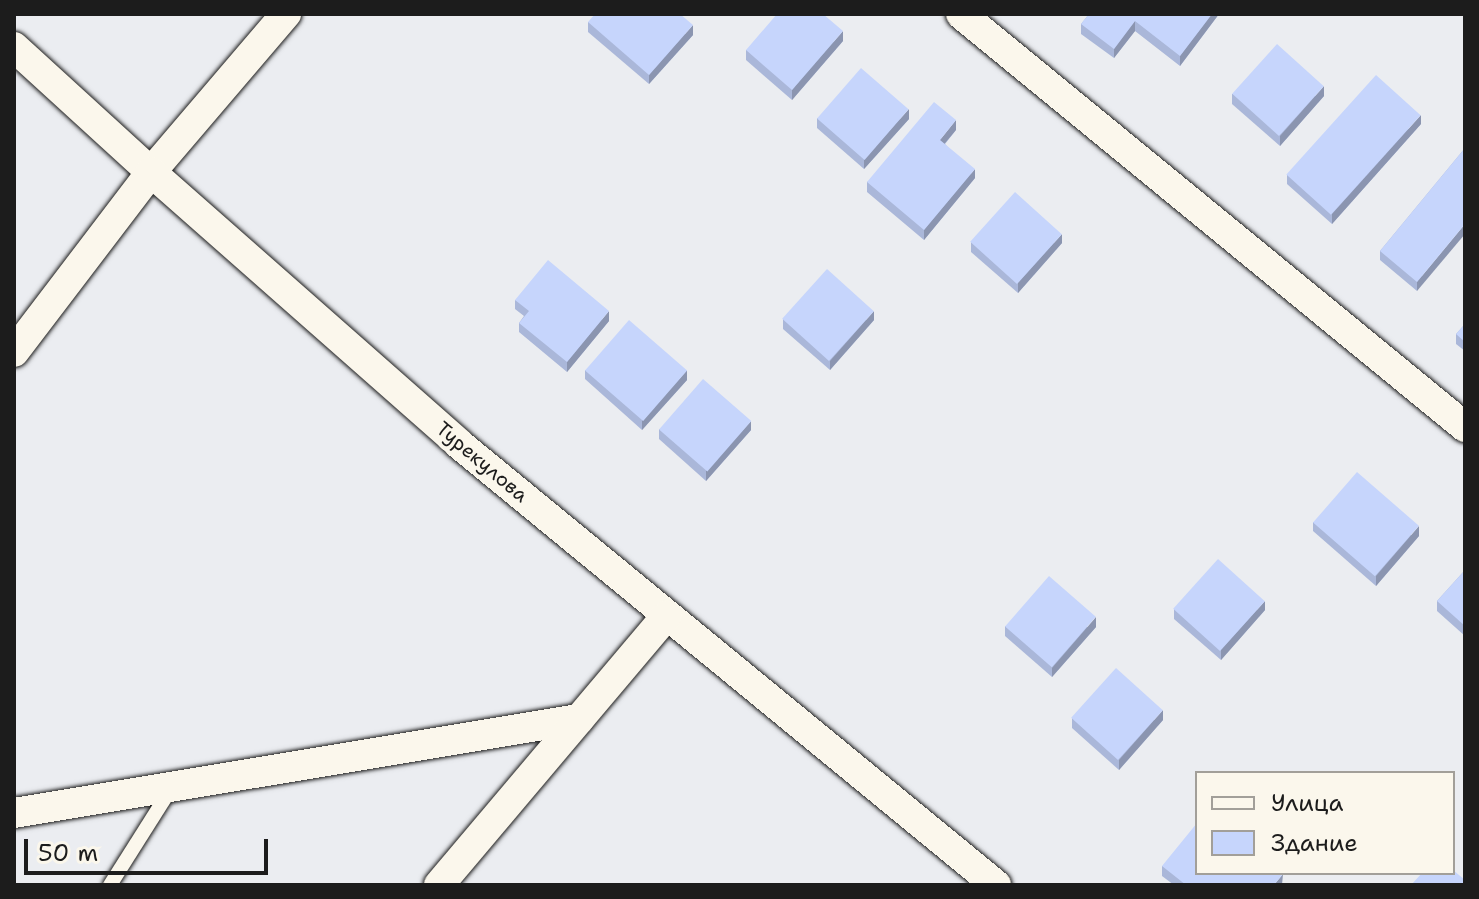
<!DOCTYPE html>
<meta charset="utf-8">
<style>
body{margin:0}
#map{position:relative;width:1479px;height:899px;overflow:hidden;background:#ebedf1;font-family:"Shantell Sans",sans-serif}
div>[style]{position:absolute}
.roads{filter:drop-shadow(0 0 2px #1c1c1c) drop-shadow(0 0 2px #1c1c1c)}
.lane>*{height:14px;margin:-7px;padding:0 7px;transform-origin:7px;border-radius:7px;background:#fbf7ec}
.street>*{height:30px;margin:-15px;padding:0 15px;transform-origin:15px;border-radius:15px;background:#fbf7ec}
.wall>*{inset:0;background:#aab7d9}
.shaded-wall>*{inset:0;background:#8b95b0}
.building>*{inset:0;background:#c6d5fc;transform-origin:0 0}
span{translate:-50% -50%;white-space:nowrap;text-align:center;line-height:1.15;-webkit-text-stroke:8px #fbf7ec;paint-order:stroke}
.street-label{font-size:20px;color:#1c1c1c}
.frame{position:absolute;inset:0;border:16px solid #1c1c1c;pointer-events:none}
.legend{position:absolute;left:1195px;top:771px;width:260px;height:104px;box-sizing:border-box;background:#fbf7ec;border:2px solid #a29f99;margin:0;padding:10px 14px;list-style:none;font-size:24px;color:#1c1c1c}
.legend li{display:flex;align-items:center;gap:16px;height:40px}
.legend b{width:40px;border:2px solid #a29f99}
.scale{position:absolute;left:24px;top:839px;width:244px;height:36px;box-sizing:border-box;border:4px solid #1c1c1c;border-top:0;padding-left:10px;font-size:24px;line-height:28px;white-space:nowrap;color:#1c1c1c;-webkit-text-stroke:6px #fbf7ec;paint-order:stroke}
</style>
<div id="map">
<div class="roads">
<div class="lane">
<div style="left:110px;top:885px;width:112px;rotate:-57.7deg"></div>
</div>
<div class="street">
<div style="left:961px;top:14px;width:652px;rotate:39.33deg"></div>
<div style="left:14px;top:47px;width:185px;rotate:42.4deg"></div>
<div style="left:151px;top:172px;width:208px;rotate:-49.5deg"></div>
<div style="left:14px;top:352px;width:226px;rotate:-52.7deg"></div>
<div style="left:151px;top:172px;width:411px;rotate:41.4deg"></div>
<div style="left:459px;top:444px;width:695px;rotate:39.39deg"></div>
<div style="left:14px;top:813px;width:573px;rotate:-9.45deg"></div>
<div style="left:439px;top:885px;width:353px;rotate:-49.8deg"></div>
</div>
</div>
<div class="wall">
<div style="clip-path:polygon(1089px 14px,1219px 14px,1180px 66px,1135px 31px,1114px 58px,1081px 34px,1081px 24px)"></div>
<div style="clip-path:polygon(588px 22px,693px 35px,649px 84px,588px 32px)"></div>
<div style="clip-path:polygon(843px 41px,792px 100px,746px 60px,746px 50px)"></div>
<div style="clip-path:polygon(1232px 94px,1324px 96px,1280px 146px,1232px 104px)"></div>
<div style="clip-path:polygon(817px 118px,909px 119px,864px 169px,817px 128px)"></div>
<div style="clip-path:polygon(1421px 124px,1332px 224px,1287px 184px,1287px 175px)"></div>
<div style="clip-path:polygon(956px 130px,945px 144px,975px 178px,924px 240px,867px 192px,867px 182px)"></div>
<div style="clip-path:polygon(1465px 148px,1417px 291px,1380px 260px,1380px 251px)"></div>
<div style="clip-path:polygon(971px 242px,1062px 243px,1018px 293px,971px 252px)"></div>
<div style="clip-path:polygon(515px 300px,609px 321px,567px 372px,519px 332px,519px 323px,524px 316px,515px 309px)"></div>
<div style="clip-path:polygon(783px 319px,874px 320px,830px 370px,783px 329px)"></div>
<div style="clip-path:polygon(1465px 324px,1465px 351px,1456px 344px,1456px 334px)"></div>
<div style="clip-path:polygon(585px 370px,687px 380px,642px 430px,585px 379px)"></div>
<div style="clip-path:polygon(659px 429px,751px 430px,706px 481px,659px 439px)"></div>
<div style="clip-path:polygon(1313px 522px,1419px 536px,1376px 586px,1313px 531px)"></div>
<div style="clip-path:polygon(1465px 570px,1465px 636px,1437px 611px,1437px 601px)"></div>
<div style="clip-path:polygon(1174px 609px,1265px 610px,1221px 660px,1174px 619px)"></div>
<div style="clip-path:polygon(1005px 626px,1096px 627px,1052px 677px,1005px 636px)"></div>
<div style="clip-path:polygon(1072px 718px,1163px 720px,1119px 770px,1072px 728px)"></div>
<div style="clip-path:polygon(1162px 866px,1283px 884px,1282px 885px,1174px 885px,1162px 876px)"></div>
</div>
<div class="shaded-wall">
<div style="clip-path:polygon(1212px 14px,1219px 14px,1180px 66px,1180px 56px)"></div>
<div style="clip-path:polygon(1135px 21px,1135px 31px,1114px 58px,1114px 49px)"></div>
<div style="clip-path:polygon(693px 25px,693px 35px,649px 84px,649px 75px)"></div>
<div style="clip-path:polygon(843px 31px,843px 41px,792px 100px,792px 90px)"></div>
<div style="clip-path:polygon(1324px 86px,1324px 96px,1280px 146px,1280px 136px)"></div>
<div style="clip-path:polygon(909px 109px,909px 119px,864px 169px,864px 159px)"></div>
<div style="clip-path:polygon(1421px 115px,1421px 124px,1332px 224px,1332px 214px)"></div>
<div style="clip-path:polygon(956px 120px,956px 130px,940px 149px,940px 140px)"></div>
<div style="clip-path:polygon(975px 169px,975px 178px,924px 240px,924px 230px)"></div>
<div style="clip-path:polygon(1465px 224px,1465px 234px,1417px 291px,1417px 282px)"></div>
<div style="clip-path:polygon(1062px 234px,1062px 243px,1018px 293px,1018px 283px)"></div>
<div style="clip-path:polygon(609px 311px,609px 321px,567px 372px,567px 362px)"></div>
<div style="clip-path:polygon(874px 311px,874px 320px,830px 370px,830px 361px)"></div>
<div style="clip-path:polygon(687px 370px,687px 380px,642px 430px,642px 421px)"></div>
<div style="clip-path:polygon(751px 421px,751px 430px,706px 481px,706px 471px)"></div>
<div style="clip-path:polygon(1419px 526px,1419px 536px,1376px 586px,1376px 576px)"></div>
<div style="clip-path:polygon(1265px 601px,1265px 610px,1221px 660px,1221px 650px)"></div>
<div style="clip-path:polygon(1096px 617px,1096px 627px,1052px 677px,1052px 668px)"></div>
<div style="clip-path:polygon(1163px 710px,1163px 720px,1119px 770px,1119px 760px)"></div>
<div style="clip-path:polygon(1283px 874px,1282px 885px,1274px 885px)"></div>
</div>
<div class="building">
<div style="clip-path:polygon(595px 14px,680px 14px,693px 25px,649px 75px,588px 22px)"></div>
<div style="clip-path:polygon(777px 14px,823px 14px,843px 31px,792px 90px,746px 50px)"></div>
<div style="clip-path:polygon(1089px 14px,1212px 14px,1180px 56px,1135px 21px,1114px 49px,1081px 24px)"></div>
<div style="left:1277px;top:44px;width:63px;height:67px;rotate:42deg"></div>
<div style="left:861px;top:68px;width:63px;height:67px;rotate:41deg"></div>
<div style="left:1376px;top:75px;width:60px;height:134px;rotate:42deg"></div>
<div style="clip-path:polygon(934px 102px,956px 120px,940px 140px,975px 169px,924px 230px,867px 182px)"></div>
<div style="clip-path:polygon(1465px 148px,1465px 224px,1417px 282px,1380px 251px)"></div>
<div style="left:1015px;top:192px;width:63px;height:67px;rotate:42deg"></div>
<div style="clip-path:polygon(548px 260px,609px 311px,567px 362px,519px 323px,529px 311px,515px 300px)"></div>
<div style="left:827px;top:269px;width:63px;height:67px;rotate:42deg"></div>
<div style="left:629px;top:320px;width:77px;height:67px;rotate:41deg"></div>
<div style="clip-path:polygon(1465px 324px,1465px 342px,1456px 334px)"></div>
<div style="left:703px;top:379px;width:64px;height:67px;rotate:41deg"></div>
<div style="left:1357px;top:472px;width:82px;height:67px;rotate:41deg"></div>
<div style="left:1218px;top:559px;width:63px;height:67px;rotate:42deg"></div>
<div style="clip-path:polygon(1465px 570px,1465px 626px,1437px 601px)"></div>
<div style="left:1049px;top:576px;width:62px;height:67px;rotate:41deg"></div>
<div style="left:1116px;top:668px;width:63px;height:67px;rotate:42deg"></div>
<div style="clip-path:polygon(1197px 823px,1197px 873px,1283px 874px,1274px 885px,1186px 885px,1162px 866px)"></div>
<div style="clip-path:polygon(1453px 870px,1465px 880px,1465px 885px,1411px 885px,1422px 873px,1453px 873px)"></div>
</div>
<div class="street-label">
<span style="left:482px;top:462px;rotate:40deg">Турекулова</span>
</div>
<div class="frame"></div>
<ul class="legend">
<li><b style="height:10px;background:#fbf7ec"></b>Улица</li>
<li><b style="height:22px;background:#c6d5fc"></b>Здание</li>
</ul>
<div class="scale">50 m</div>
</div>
